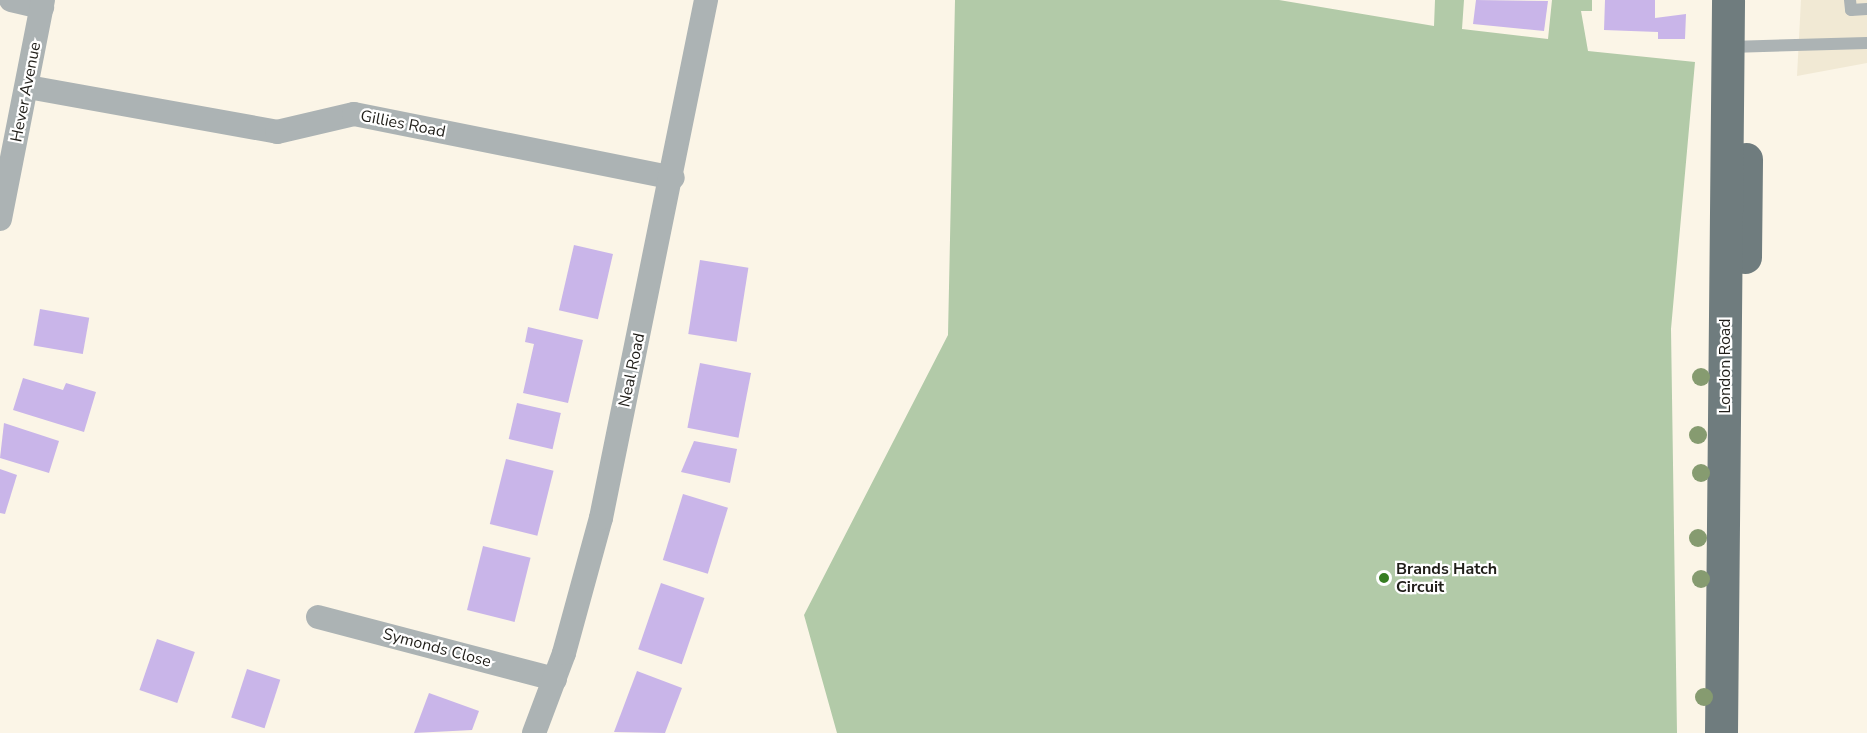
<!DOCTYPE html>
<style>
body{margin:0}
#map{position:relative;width:1867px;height:733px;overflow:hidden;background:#fbf5e7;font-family:"Nunito Sans",sans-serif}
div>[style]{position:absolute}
.built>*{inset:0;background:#f1e9d4}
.green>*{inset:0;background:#b2caa8}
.building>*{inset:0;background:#c9b5e9;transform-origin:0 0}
.service>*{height:12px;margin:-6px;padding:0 6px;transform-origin:6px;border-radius:6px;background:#acb3b4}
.minor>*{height:24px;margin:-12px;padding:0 12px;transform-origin:12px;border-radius:12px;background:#acb3b4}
.primary>*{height:33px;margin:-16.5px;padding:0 16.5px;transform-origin:16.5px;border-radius:16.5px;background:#6f7c7e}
.trees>*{width:18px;height:18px;margin:-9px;border-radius:50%;background:#869b70}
.dots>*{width:16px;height:16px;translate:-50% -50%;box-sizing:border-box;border:3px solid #fff;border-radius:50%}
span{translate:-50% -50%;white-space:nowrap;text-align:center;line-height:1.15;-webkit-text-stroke:4.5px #fff;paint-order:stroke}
.street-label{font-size:16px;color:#201e19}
.poi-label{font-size:16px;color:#201e19;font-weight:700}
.left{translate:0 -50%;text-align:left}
</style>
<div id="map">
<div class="built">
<div style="clip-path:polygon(1801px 0,1867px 0,1867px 63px,1797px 76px)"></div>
</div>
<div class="green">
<div style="clip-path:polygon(955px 0,1279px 0,1434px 26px,1435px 0,1464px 0,1462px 29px,1548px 39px,1552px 0,1592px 0,1592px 11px,1581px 11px,1588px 51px,1695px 62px,1671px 329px,1677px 733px,837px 733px,804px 615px,948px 335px)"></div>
</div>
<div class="building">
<div style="clip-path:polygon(1476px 0,1548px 1px,1544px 31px,1473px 24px)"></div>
<div style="clip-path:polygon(1605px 0,1655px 0,1655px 18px,1686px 14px,1685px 39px,1658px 39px,1658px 32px,1604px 30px)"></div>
<div style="left:574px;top:245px;width:40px;height:67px;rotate:13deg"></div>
<div style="left:700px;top:260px;width:49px;height:75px;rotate:9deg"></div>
<div style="left:40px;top:309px;width:50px;height:37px;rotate:10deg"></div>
<div style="clip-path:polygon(528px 327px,583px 340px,568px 403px,523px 393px,534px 344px,525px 342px)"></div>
<div style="left:700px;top:363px;width:52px;height:66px;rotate:11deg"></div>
<div style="clip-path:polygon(23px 378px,63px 390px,66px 383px,96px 392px,84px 432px,13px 410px)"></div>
<div style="left:517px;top:403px;width:45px;height:37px;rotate:13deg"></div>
<div style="clip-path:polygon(4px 423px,59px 441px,49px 473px,0 458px)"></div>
<div style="clip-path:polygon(694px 441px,737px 449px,730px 483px,681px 472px)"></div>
<div style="left:506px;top:459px;width:49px;height:67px;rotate:14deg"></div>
<div style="clip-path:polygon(0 469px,17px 475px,5px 514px,0 513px)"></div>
<div style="left:683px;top:494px;width:47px;height:69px;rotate:17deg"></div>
<div style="left:483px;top:546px;width:49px;height:66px;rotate:14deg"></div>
<div style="left:661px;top:583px;width:46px;height:70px;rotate:19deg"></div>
<div style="left:157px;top:639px;width:40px;height:54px;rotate:19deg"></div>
<div style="left:247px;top:669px;width:35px;height:51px;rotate:18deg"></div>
<div style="clip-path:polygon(637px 671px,682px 688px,665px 733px,614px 732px)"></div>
<div style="clip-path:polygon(429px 693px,479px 711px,472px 730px,414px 733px)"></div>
</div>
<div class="service">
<div style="left:1850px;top:0;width:10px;rotate:84deg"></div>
<div style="left:1851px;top:10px;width:16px;rotate:-4deg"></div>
<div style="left:1730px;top:47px;width:137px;rotate:-1.7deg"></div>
</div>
<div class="minor">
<div style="left:11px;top:0;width:32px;rotate:13deg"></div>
<div style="left:28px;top:87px;width:253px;rotate:10.2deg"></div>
<div style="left:277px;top:132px;width:79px;rotate:-13.2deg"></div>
<div style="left:354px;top:114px;width:325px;rotate:11.3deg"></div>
<div style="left:0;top:219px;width:223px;rotate:-78.9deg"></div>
<div style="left:318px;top:617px;width:245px;rotate:14.7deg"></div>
<div style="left:534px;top:733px;width:85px;rotate:-69.4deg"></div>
<div style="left:564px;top:653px;width:140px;rotate:-74.7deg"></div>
<div style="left:601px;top:518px;width:529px;rotate:-78.54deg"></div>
</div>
<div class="primary">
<div style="left:1745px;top:257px;width:98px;rotate:-89.4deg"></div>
<div style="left:1721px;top:733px;width:733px;rotate:-89.45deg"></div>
</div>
<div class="trees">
<div style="left:1701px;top:377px"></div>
<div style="left:1698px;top:435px"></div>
<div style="left:1701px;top:473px"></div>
<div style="left:1698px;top:538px"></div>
<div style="left:1701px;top:579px"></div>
<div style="left:1704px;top:697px"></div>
</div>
<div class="dots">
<div style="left:1384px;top:578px;background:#367d22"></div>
</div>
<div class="street-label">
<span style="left:26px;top:92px;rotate:-79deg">Hever Avenue</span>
<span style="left:403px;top:124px;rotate:11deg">Gillies Road</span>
<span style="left:1725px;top:366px;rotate:-90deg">London Road</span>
<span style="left:632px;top:370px;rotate:-78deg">Neal Road</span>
<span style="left:437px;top:648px;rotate:15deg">Symonds Close</span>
</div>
<div class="poi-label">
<span class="left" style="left:1396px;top:578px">Brands Hatch<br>Circuit</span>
</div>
</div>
